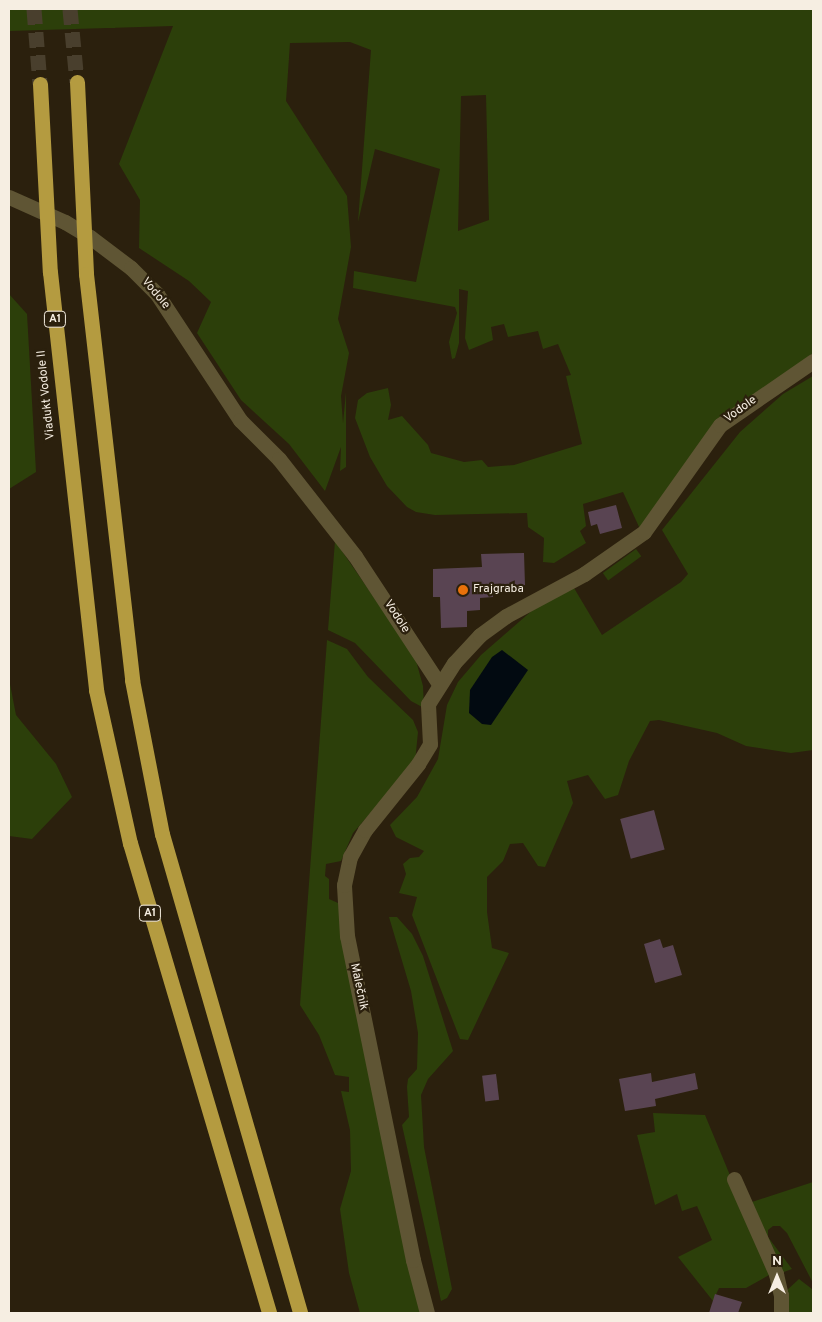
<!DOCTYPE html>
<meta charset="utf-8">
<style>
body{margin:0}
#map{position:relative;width:822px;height:1322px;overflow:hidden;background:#2b200d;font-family:Overpass,sans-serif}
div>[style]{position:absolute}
.green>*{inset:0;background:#2c3f0a;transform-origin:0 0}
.water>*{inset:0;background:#020a11}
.building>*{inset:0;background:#594452;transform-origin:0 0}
.motorway-tunnel>*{height:15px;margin-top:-7.5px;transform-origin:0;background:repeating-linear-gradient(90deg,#493f2d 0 15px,transparent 0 23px)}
.minor>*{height:15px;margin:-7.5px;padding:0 7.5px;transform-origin:7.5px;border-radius:7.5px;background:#5f5534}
.motorway>*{height:15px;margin:-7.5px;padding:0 7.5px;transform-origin:7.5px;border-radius:7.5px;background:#b49b40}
.dots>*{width:14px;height:14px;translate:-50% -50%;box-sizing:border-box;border:2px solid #2b200d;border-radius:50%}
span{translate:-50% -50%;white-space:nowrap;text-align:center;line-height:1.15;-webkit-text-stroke:4.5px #2b200d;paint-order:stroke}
.shield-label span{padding:1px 4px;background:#2b200d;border:1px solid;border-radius:4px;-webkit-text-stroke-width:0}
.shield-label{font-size:11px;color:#f6eee2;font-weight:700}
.street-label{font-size:12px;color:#f6eee2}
.poi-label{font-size:12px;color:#f6eee2}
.left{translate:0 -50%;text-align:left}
.frame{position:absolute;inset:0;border:10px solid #f6eee2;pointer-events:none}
.north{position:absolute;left:752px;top:1252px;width:50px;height:50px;-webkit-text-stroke:4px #2b200d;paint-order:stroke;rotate:0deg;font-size:14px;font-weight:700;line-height:20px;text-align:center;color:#f6eee2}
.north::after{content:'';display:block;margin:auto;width:18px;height:22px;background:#f6eee2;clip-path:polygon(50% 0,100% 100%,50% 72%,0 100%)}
</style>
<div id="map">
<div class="green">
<div style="clip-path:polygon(evenodd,9px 9px,813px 9px,813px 353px,736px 414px,640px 529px,623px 492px,583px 504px,586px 526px,580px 531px,586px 543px,554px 563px,543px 562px,544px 538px,528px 527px,527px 513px,435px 515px,416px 512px,407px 507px,387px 486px,370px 457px,355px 418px,358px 400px,367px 393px,388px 388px,391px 405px,388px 420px,402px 416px,428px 445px,431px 453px,464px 462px,482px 460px,488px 467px,514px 465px,582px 444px,566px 376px,571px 375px,558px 344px,543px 349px,538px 331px,508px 337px,504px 324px,491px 327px,493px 340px,469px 350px,465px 338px,468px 291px,459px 289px,459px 343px,455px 358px,452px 359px,449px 342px,457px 313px,455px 307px,353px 288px,354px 271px,416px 282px,440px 169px,375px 149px,358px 222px,371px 50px,350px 42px,290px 43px,286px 101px,347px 196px,351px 247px,338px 319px,349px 353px,341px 396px,343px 423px,346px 392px,346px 467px,340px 471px,341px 447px,325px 491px,289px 444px,241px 400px,197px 333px,211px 302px,189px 281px,139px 248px,140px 200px,119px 164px,173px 26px,9px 31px,9px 9px,486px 95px,489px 220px,458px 231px,461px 96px,486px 95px)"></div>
<div style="clip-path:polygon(9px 294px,27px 314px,36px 472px,9px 489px)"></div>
<div style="clip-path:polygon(813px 376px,813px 750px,791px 753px,746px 746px,717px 733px,659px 720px,650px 721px,629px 761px,618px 795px,605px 799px,588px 775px,567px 781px,573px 803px,545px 867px,538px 866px,523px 843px,510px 844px,503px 861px,487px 877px,487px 912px,492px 948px,509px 953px,468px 1040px,460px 1039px,412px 915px,417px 897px,399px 893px,406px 874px,403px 864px,410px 858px,419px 857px,424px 851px,396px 837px,390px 825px,417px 797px,438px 759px,447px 705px,458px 682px,481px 655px,535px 608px,569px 588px,574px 588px,602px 635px,681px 582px,688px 574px,662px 530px,740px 432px,783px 394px)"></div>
<div style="clip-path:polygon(335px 541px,415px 657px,423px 686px,424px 708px,411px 701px,355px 643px,328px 630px)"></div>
<div style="left:636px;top:549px;width:9px;height:41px;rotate:54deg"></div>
<div style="clip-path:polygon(327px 640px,347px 649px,368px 677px,413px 720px,418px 732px,415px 762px,353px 833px,341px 861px,326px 864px,325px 876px,329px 879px,329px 899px,338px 903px,425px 1313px,360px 1313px,349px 1273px,340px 1209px,351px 1171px,350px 1130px,341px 1091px,349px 1092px,349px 1077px,335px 1075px,319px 1035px,300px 1005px)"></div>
<div style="clip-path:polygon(9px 679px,16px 715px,56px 764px,72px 797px,32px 839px,9px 836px)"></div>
<div style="clip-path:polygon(389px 917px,397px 917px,412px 934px,423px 956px,453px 1051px,428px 1079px,421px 1095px,424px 1147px,452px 1289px,447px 1298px,441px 1301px,402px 1125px,409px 1117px,407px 1087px,408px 1079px,417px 1069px,418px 1033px,411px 991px)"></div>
<div style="clip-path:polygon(653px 1113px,705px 1115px,771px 1274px,746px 1288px,719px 1288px,713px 1301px,678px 1257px,712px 1240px,697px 1206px,682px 1211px,677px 1194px,655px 1205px,637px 1135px,655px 1132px)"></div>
<div style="clip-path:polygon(813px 1182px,813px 1283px,787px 1233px,780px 1226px,773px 1226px,768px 1230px,768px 1237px,792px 1269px,781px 1273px,749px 1203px)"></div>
<div style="clip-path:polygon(799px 1279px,812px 1289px,813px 1286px,813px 1313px,787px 1313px,785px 1292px)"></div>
</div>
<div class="water">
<div style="clip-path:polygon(502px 650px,528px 670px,491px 725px,482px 724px,469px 713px,470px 690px,492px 657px)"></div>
</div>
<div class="building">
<div style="clip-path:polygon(616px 505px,622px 528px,600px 534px,597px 524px,591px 526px,588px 512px)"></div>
<div style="clip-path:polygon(524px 553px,525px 585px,493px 589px,493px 597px,480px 598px,480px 610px,467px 611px,467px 627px,441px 628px,440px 597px,433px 597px,433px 569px,482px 567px,481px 554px)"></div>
<div style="left:654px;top:810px;width:41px;height:35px;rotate:75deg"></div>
<div style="clip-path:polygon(660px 939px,663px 948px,673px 945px,682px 975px,655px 983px,644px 944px)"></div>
<div style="clip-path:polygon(651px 1073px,652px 1082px,695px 1073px,698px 1089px,655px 1099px,656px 1106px,625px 1111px,619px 1079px)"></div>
<div style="left:496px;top:1074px;width:26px;height:14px;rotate:83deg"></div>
<div style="clip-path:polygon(715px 1294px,742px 1302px,738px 1313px,709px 1313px)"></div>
</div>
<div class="motorway-tunnel">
<div style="left:34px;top:9px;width:75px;rotate:85.4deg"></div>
<div style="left:70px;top:9px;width:73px;rotate:84.5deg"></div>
</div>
<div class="minor">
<div style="left:9px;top:197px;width:61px;rotate:24.1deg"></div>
<div style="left:65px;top:222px;width:29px;rotate:31deg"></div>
<div style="left:90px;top:237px;width:51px;rotate:37.1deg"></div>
<div style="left:131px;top:268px;width:37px;rotate:45deg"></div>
<div style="left:157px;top:294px;width:151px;rotate:56.6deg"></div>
<div style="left:240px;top:420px;width:55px;rotate:45deg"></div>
<div style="left:279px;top:459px;width:123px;rotate:51.9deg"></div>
<div style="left:355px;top:556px;width:153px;rotate:56.7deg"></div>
<div style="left:734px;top:1179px;width:104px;rotate:66.1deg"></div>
<div style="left:776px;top:1274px;width:22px;rotate:77deg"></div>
<div style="left:781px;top:1295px;width:18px;rotate:90deg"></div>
<div style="left:427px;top:1313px;width:55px;rotate:-104.8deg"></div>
<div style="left:413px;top:1260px;width:331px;rotate:-101.5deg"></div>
<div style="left:347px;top:936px;width:51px;rotate:-93.4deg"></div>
<div style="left:344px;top:885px;width:29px;rotate:-78deg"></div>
<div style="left:350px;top:857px;width:31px;rotate:-61deg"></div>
<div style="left:365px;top:830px;width:85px;rotate:-51.2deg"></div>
<div style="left:418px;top:764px;width:23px;rotate:-59deg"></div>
<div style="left:430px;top:744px;width:40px;rotate:-92.9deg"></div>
<div style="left:428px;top:704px;width:49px;rotate:-57.6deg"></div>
<div style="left:454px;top:663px;width:38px;rotate:-47deg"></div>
<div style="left:480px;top:635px;width:32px;rotate:-36deg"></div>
<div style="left:506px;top:616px;width:89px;rotate:-28.3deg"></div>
<div style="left:584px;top:574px;width:73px;rotate:-35deg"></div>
<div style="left:644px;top:532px;width:131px;rotate:-54.6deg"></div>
<div style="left:720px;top:425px;width:113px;rotate:-34.5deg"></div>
</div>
<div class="motorway">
<div style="left:77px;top:82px;width:192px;rotate:87.3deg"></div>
<div style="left:86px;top:274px;width:409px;rotate:83.5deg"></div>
<div style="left:132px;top:680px;width:157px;rotate:79deg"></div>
<div style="left:162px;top:834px;width:498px;rotate:73.9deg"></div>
<div style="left:40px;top:84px;width:188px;rotate:87deg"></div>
<div style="left:50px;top:272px;width:421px;rotate:83.7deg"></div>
<div style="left:96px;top:690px;width:157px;rotate:77.5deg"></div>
<div style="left:130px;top:843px;width:490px;rotate:73.5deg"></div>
</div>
<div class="dots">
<div style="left:463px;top:590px;background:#e8710a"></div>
</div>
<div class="shield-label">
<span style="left:55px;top:319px">A1</span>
<span style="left:150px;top:913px">A1</span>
</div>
<div class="street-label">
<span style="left:155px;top:294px;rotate:50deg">Vodole</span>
<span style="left:47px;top:395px;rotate:-96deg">Viadukt Vodole II</span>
<span style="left:741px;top:410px;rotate:-36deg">Vodole</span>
<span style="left:396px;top:617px;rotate:57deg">Vodole</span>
<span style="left:358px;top:987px;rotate:78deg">Malečnik</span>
</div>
<div class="poi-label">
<span class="left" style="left:473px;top:590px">Frajgraba</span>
</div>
<div class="frame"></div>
<div class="north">N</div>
</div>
